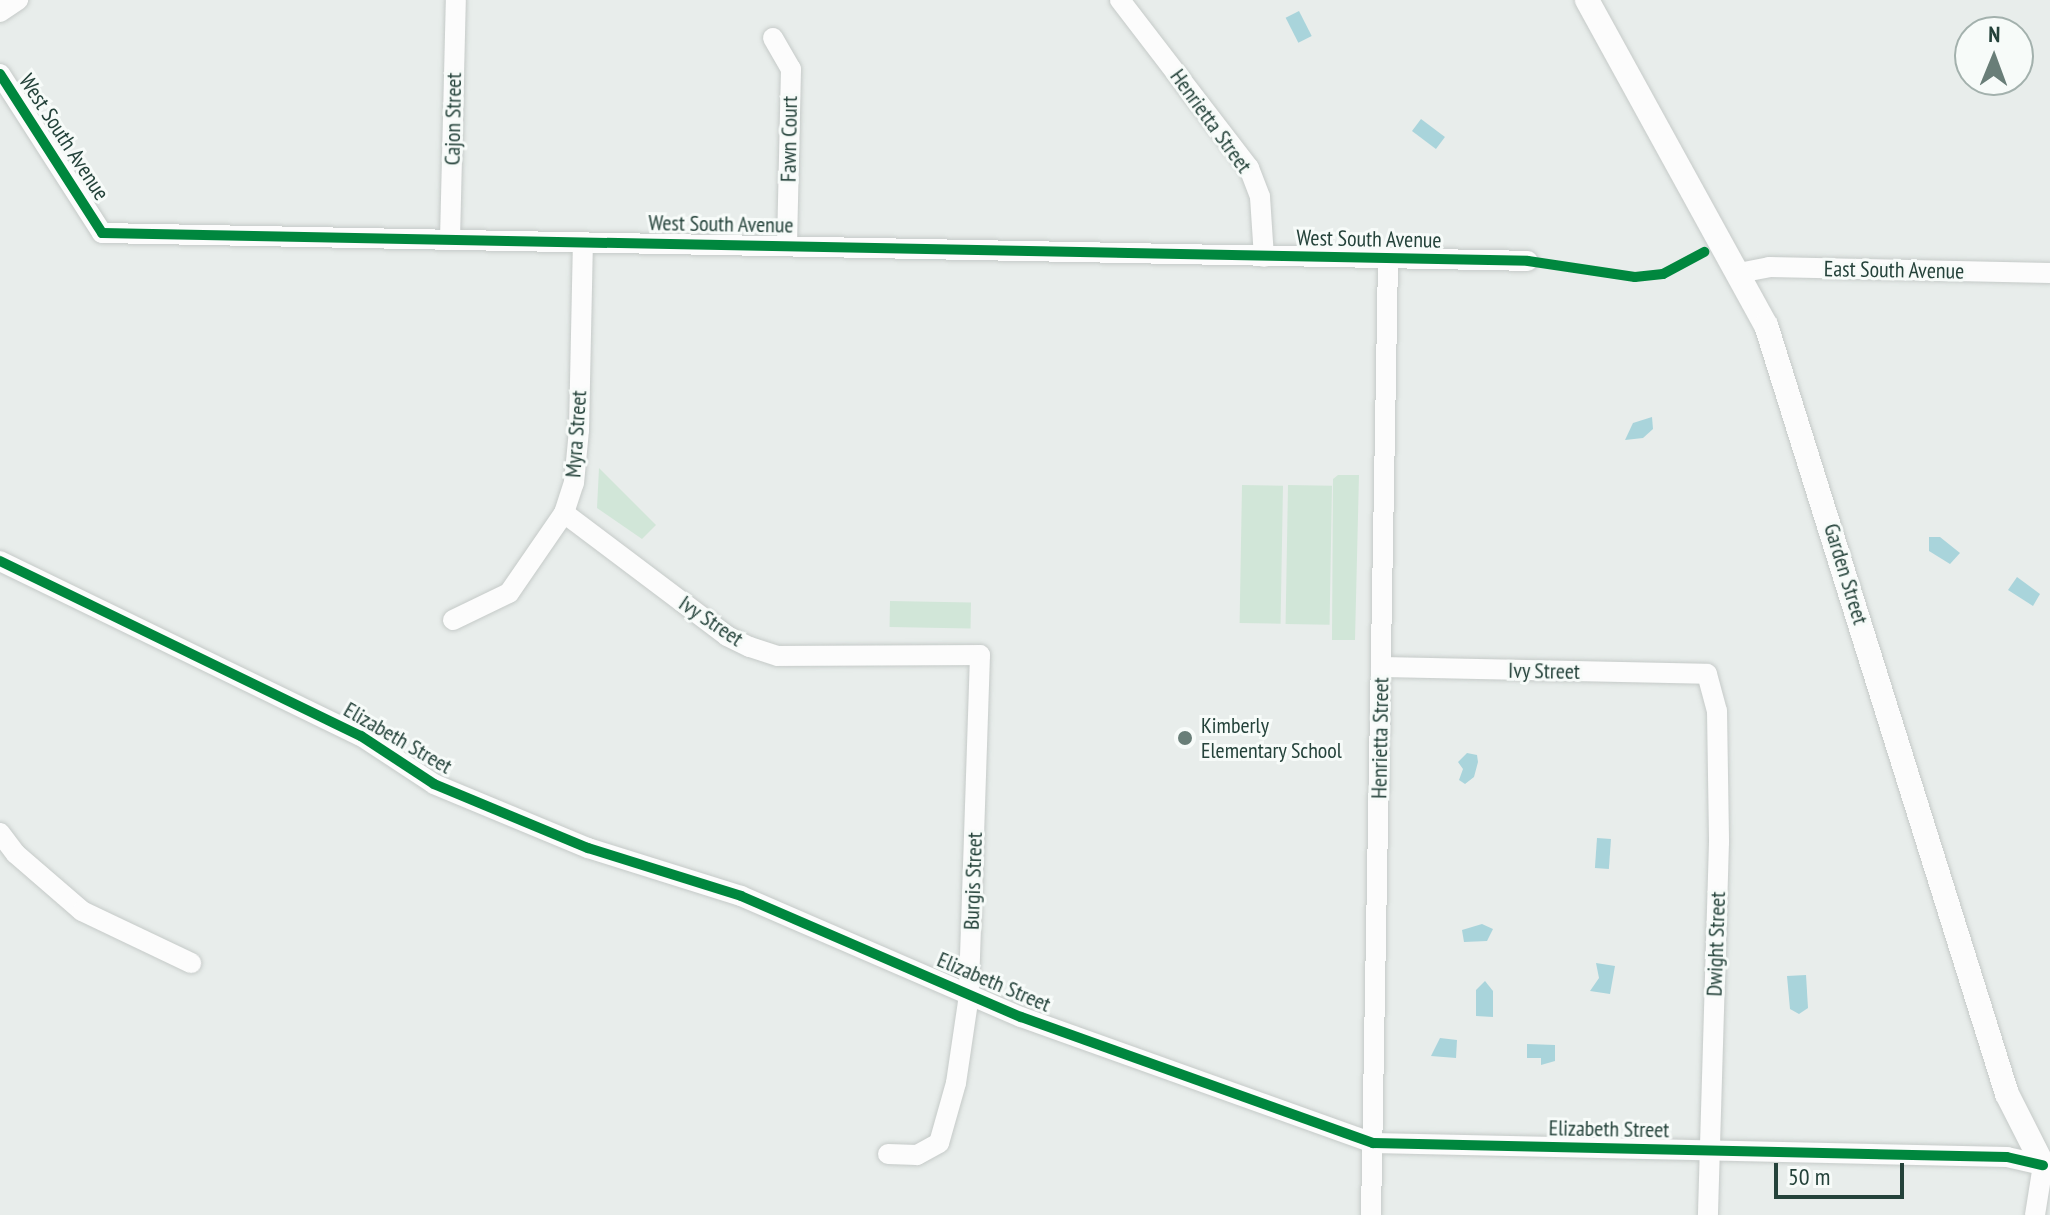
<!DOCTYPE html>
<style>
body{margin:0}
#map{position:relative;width:2050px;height:1215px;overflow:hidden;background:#e8edeb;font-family:"PT Sans Narrow",sans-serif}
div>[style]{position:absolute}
.green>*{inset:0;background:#d1e6d8;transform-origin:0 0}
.water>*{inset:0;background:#a9d4db;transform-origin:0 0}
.roads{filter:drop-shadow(0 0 2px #c5cac8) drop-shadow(0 0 2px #c5cac8)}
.minor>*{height:20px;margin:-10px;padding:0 10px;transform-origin:10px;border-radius:10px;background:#fcfcfc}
.tertiary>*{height:24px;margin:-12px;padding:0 12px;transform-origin:12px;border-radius:12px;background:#fcfcfc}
.cycleway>*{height:10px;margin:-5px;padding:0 5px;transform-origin:5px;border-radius:5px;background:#00873e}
.dots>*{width:22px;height:22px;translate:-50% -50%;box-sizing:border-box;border:4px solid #f7fbf9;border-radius:50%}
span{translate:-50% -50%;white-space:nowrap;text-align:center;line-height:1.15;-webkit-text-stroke:6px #f7fbf9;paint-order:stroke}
.street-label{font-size:22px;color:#24423a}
.poi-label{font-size:22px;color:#24423a}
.left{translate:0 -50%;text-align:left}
.north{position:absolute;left:1954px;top:16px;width:80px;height:80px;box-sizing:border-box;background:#f7fbf9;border:2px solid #a3b1ad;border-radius:50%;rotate:1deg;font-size:22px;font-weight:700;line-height:32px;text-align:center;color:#24423a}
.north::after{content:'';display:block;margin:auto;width:28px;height:36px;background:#697e78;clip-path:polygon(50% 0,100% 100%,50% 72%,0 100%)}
.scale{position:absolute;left:1774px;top:1163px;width:130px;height:36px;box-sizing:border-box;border:4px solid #24423a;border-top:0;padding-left:10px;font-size:24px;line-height:28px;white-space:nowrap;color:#24423a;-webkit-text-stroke:6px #f7fbf9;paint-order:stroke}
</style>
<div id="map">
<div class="green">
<div style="clip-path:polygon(599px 468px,656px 525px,642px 539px,597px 508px)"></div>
<div style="clip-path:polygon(1338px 475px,1359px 475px,1355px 640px,1332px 640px,1333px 479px)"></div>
<div style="left:1242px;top:485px;width:41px;height:138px;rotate:1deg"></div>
<div style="left:1288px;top:485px;width:44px;height:139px;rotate:1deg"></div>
<div style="left:890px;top:601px;width:81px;height:26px;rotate:1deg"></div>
</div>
<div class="water">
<div style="left:1299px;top:11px;width:28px;height:15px;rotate:63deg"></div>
<div style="left:1421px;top:119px;width:30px;height:15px;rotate:37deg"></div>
<div style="clip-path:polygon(1652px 417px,1653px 429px,1643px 438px,1625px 440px,1633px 423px)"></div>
<div style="clip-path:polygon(1929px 537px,1940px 537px,1960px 553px,1950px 564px,1929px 551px)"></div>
<div style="clip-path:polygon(2017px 577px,2040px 594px,2033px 606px,2008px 590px)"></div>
<div style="clip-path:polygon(1467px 753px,1477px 755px,1478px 762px,1474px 777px,1465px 784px,1459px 780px,1463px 769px,1458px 762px)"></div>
<div style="left:1597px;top:838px;width:14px;height:30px;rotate:4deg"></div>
<div style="clip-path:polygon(1482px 924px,1493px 929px,1487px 941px,1464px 942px,1462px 930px)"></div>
<div style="clip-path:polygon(1596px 963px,1615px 966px,1610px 994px,1590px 991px,1599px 978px)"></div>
<div style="clip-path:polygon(1806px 975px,1808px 1008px,1799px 1014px,1790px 1009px,1787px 976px)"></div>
<div style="clip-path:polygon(1485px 981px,1493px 991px,1493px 1017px,1476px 1016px,1476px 990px)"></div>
<div style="clip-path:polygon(1440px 1038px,1457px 1040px,1456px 1058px,1431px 1056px)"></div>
<div style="clip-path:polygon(1527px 1044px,1555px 1045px,1555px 1061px,1541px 1065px,1541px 1058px,1527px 1058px)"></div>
</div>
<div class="roads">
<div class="minor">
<div style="left:1120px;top:0;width:212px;rotate:52.5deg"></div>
<div style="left:1249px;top:168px;width:31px;rotate:69deg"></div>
<div style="left:1260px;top:197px;width:60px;rotate:86.2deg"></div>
<div style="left:0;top:12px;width:22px;rotate:-34deg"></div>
<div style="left:773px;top:38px;width:36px;rotate:60deg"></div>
<div style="left:791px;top:69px;width:176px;rotate:91.3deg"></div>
<div style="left:0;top:74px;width:189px;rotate:57.3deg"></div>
<div style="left:102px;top:233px;width:1426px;rotate:1.12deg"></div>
<div style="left:450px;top:239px;width:239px;rotate:-88.6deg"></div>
<div style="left:1739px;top:273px;width:31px;rotate:-11deg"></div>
<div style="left:1769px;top:267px;width:281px;rotate:1.2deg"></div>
<div style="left:564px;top:513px;width:204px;rotate:37deg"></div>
<div style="left:727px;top:636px;width:25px;rotate:26deg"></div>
<div style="left:750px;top:647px;width:29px;rotate:18deg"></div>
<div style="left:778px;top:656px;width:202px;rotate:-0.3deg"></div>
<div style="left:980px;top:655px;width:340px;rotate:91.9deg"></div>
<div style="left:969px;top:995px;width:89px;rotate:98.4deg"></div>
<div style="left:956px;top:1083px;width:62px;rotate:105.8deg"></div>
<div style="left:939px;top:1143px;width:25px;rotate:151deg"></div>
<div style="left:917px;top:1155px;width:29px;rotate:-178deg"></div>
<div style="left:0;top:561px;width:401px;rotate:25.9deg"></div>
<div style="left:361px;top:736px;width:87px;rotate:33.3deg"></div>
<div style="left:434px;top:784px;width:167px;rotate:22.6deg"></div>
<div style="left:588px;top:848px;width:160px;rotate:17.4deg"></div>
<div style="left:741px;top:896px;width:305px;rotate:23.4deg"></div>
<div style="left:1021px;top:1017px;width:374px;rotate:19.7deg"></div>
<div style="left:1373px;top:1143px;width:634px;rotate:1.27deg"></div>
<div style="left:2007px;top:1157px;width:37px;rotate:13deg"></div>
<div style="left:2043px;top:1165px;width:51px;rotate:99.1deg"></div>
<div style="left:453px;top:620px;width:62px;rotate:-25.7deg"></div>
<div style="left:509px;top:593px;width:97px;rotate:-55.5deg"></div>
<div style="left:564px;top:513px;width:32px;rotate:-72deg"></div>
<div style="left:574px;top:483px;width:53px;rotate:-84.6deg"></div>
<div style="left:579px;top:430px;width:187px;rotate:-88.8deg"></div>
<div style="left:1381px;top:667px;width:326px;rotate:1.2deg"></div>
<div style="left:1707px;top:674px;width:38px;rotate:75deg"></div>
<div style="left:1717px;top:711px;width:131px;rotate:89.1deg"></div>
<div style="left:1719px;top:842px;width:373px;rotate:91.7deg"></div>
<div style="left:0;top:833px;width:26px;rotate:53deg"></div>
<div style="left:16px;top:854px;width:87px;rotate:40.8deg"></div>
<div style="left:82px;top:911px;width:121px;rotate:25.5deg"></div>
<div style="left:1371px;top:1215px;width:955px;rotate:-88.98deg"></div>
</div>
<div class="tertiary">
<div style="left:1587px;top:0;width:371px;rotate:61.2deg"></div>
<div style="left:1766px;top:325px;width:806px;rotate:72.6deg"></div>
<div style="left:2007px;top:1094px;width:80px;rotate:63.1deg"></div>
<div style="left:2043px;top:1165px;width:8px;rotate:30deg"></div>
</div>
</div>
<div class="cycleway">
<div style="left:0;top:74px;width:189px;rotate:57.3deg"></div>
<div style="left:102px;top:233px;width:1426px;rotate:1.12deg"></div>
<div style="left:1528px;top:261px;width:108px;rotate:8.5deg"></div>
<div style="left:1635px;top:277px;width:28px;rotate:-6deg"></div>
<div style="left:1663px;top:274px;width:47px;rotate:-28.2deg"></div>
<div style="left:0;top:561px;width:401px;rotate:25.9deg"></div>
<div style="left:361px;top:736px;width:87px;rotate:33.3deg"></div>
<div style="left:434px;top:784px;width:167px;rotate:22.6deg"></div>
<div style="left:588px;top:848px;width:160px;rotate:17.4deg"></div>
<div style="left:741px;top:896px;width:305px;rotate:23.4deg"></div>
<div style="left:1021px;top:1017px;width:374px;rotate:19.7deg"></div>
<div style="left:1373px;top:1143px;width:634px;rotate:1.27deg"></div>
<div style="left:2007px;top:1157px;width:37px;rotate:13deg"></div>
</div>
<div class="dots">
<div style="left:1185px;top:738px;background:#697e78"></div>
</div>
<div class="street-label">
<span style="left:453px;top:119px;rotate:-89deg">Cajon Street</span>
<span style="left:1211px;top:121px;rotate:54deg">Henrietta Street</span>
<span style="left:64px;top:137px;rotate:57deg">West South Avenue</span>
<span style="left:789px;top:139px;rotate:-89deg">Fawn Court</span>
<span style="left:721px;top:224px;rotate:1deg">West South Avenue</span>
<span style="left:1369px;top:239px;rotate:1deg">West South Avenue</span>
<span style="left:1894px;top:270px;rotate:1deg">East South Avenue</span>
<span style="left:576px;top:434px;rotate:-86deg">Myra Street</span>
<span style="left:1846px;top:574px;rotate:73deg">Garden Street</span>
<span style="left:711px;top:621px;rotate:34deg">Ivy Street</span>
<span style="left:1544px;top:671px;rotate:1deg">Ivy Street</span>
<span style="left:398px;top:738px;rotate:30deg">Elizabeth Street</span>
<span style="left:1380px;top:738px;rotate:-89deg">Henrietta Street</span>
<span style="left:973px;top:881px;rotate:-88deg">Burgis Street</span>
<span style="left:1716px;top:944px;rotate:-88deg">Dwight Street</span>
<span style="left:994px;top:982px;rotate:23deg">Elizabeth Street</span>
<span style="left:1609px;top:1129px;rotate:1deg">Elizabeth Street</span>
</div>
<div class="poi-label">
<span class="left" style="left:1201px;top:738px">Kimberly<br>Elementary School</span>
</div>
<div class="north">N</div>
<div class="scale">50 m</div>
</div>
